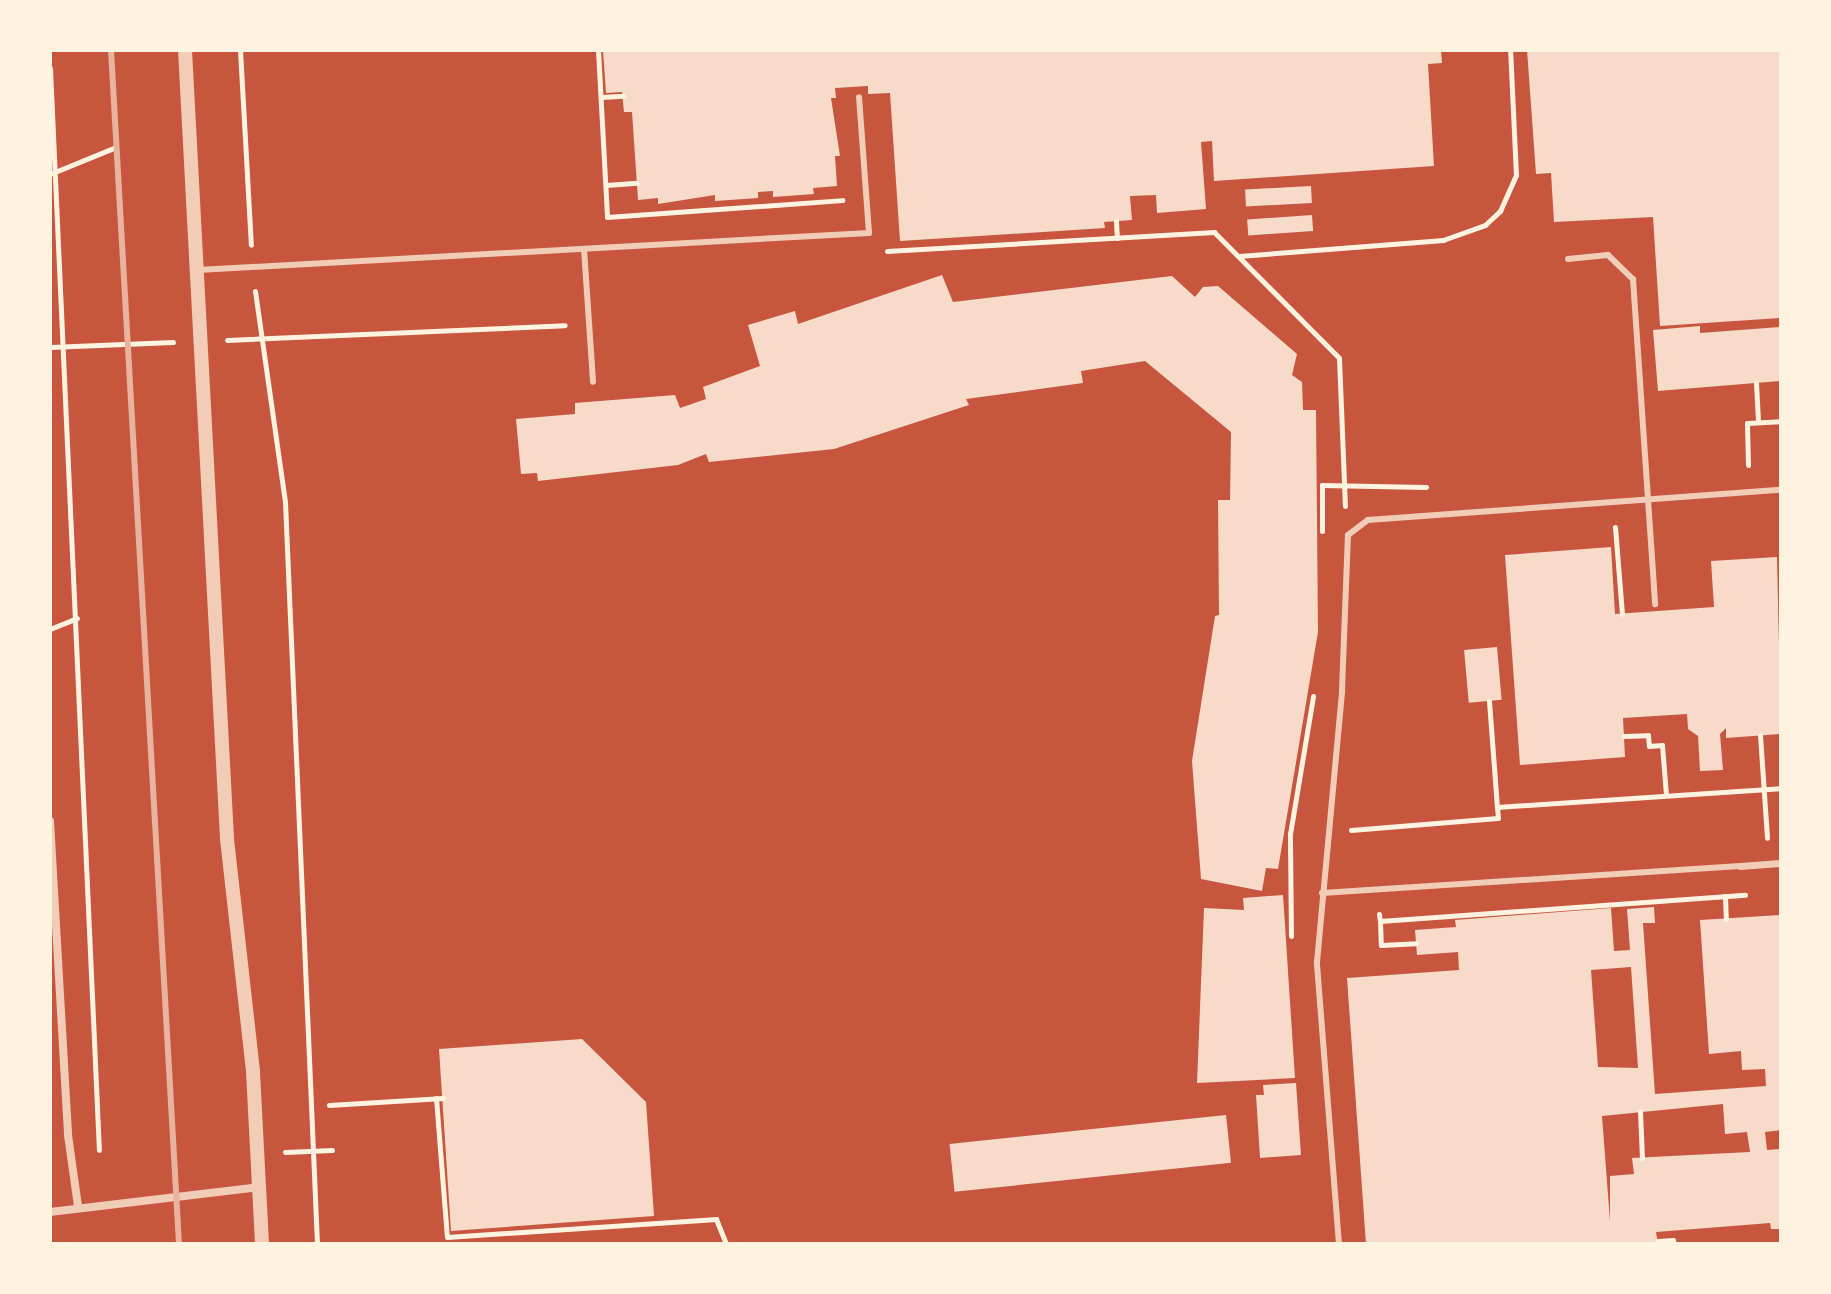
<!DOCTYPE html>
<style>
body{margin:0}
#map{position:relative;width:1831px;height:1294px;overflow:hidden;background:#c8553d;font-family:Mulish,sans-serif}
div>[style]{position:absolute}
.building>*{inset:0;background:#f7dbc8;transform-origin:0 0}
.path>*{height:5px;margin:-2.5px;padding:0 2.5px;transform-origin:2.5px;border-radius:2.5px;background:#fff3e0}
.service>*{height:6px;margin:-3px;padding:0 3px;transform-origin:3px;border-radius:3px;background:#f1ccb7}
.pedestrian>*{height:7px;margin:-3.5px;padding:0 3.5px;transform-origin:3.5px;border-radius:3.5px;background:#f1ccb7}
.minor>*{height:8px;margin:-4px;padding:0 4px;transform-origin:4px;border-radius:4px;background:#f1ccb7}
.tertiary>*{height:14px;margin:-7px;padding:0 7px;transform-origin:7px;border-radius:7px;background:#f1ccb7}
.rail>*{height:6px;margin:-3px;padding:0 3px;transform-origin:3px;border-radius:3px;background:#e9b49f}
span{translate:-50% -50%;white-space:nowrap;text-align:center;line-height:1.15;-webkit-text-stroke:6px #fff3e0;paint-order:stroke}
.frame{position:absolute;inset:0;border:52px solid #fff3e0;pointer-events:none}
</style>
<div id="map">
<div class="building">
<div style="clip-path:polygon(603px 50px,1441px 50px,1442px 63px,1428px 64px,1434px 166px,1214px 181px,1212px 141px,1201px 142px,1206px 209px,1157px 213px,1156px 195px,1130px 196px,1132px 220px,1104px 222px,1105px 228px,900px 241px,890px 93px,868px 94px,868px 86px,835px 88px,836px 98px,831px 98px,840px 156px,835px 156px,837px 186px,813px 188px,814px 194px,773px 197px,773px 191px,758px 192px,758px 198px,715px 201px,715px 195px,658px 204px,658px 198px,638px 200px,632px 112px,624px 112px,622px 92px,606px 93px)"></div>
<div style="clip-path:polygon(1527px 50px,1781px 50px,1781px 318px,1660px 326px,1653px 217px,1554px 222px,1551px 173px,1536px 174px)"></div>
<div style="left:1311px;top:186px;width:17px;height:66px;rotate:87deg"></div>
<div style="left:1312px;top:215px;width:16px;height:65px;rotate:86deg"></div>
<div style="clip-path:polygon(942px 275px,953px 302px,1172px 276px,1195px 297px,1203px 287px,1218px 286px,1297px 354px,1292px 375px,1302px 382px,1303px 410px,1316px 410px,1318px 632px,1278px 869px,1266px 868px,1262px 891px,1201px 879px,1192px 761px,1215px 616px,1219px 615px,1218px 500px,1230px 500px,1231px 432px,1145px 361px,1081px 371px,1083px 383px,966px 399px,969px 405px,834px 449px,709px 462px,706px 454px,678px 465px,538px 481px,537px 473px,521px 474px,516px 419px,575px 414px,575px 403px,675px 395px,680px 408px,706px 399px,703px 387px,760px 366px,748px 325px,795px 311px,798px 324px)"></div>
<div style="clip-path:polygon(1700px 326px,1700px 333px,1781px 327px,1781px 381px,1658px 391px,1653px 330px)"></div>
<div style="clip-path:polygon(1611px 547px,1615px 614px,1714px 607px,1711px 561px,1777px 557px,1781px 734px,1726px 738px,1726px 728px,1720px 734px,1723px 770px,1700px 771px,1698px 736px,1688px 729px,1687px 714px,1623px 718px,1625px 757px,1520px 765px,1505px 555px)"></div>
<div style="left:1497px;top:647px;width:53px;height:33px;rotate:85deg"></div>
<div style="clip-path:polygon(1283px 895px,1295px 1078px,1197px 1083px,1204px 908px,1244px 910px,1243px 898px)"></div>
<div style="clip-path:polygon(evenodd,1654px 907px,1655px 923px,1643px 923px,1655px 1094px,1766px 1086px,1765px 1069px,1742px 1070px,1741px 1051px,1709px 1054px,1700px 920px,1781px 915px,1781px 1130px,1765px 1132px,1767px 1150px,1781px 1149px,1781px 1229px,1771px 1229px,1770px 1223px,1656px 1232px,1658px 1244px,1366px 1244px,1347px 978px,1459px 970px,1458px 952px,1417px 955px,1415px 930px,1456px 927px,1455px 920px,1611px 908px,1614px 951px,1630px 950px,1627px 909px,1654px 907px,1631px 967px,1638px 1068px,1598px 1067px,1591px 970px,1631px 967px,1654px 907px,1723px 1104px,1725px 1134px,1747px 1132px,1750px 1152px,1632px 1158px,1634px 1174px,1610px 1176px,1610px 1221px,1602px 1116px,1723px 1104px)"></div>
<div style="clip-path:polygon(582px 1039px,646px 1102px,654px 1216px,451px 1231px,439px 1049px)"></div>
<div style="clip-path:polygon(1296px 1083px,1301px 1155px,1260px 1158px,1256px 1095px,1264px 1095px,1263px 1085px)"></div>
<div style="left:1226px;top:1115px;width:48px;height:278px;rotate:84deg"></div>
</div>
<div class="path">
<div style="left:240px;top:50px;width:195px;rotate:86.8deg"></div>
<div style="left:598px;top:50px;width:167px;rotate:86.9deg"></div>
<div style="left:50px;top:68px;width:1083px;rotate:87.41deg"></div>
<div style="left:601px;top:97px;width:22px;rotate:-3deg"></div>
<div style="left:50px;top:174px;width:71px;rotate:-22.2deg"></div>
<div style="left:606px;top:185px;width:31px;rotate:-4deg"></div>
<div style="left:607px;top:217px;width:236px;rotate:-4.1deg"></div>
<div style="left:1116px;top:221px;width:17px;rotate:87deg"></div>
<div style="left:887px;top:251px;width:328px;rotate:-3.3deg"></div>
<div style="left:1214px;top:232px;width:177px;rotate:45.2deg"></div>
<div style="left:1339px;top:358px;width:148px;rotate:87.7deg"></div>
<div style="left:1239px;top:256px;width:205px;rotate:-4.5deg"></div>
<div style="left:1443px;top:240px;width:45px;rotate:-19.7deg"></div>
<div style="left:1485px;top:225px;width:21px;rotate:-43deg"></div>
<div style="left:1500px;top:211px;width:39px;rotate:-66deg"></div>
<div style="left:1516px;top:175px;width:125px;rotate:-92.7deg"></div>
<div style="left:255px;top:291px;width:213px;rotate:81.9deg"></div>
<div style="left:285px;top:502px;width:743px;rotate:87.53deg"></div>
<div style="left:227px;top:340px;width:338px;rotate:-2.5deg"></div>
<div style="left:50px;top:347px;width:123px;rotate:-2.3deg"></div>
<div style="left:1756px;top:383px;width:39px;rotate:87deg"></div>
<div style="left:1748px;top:465px;width:42px;rotate:-91.4deg"></div>
<div style="left:1747px;top:423px;width:34px;rotate:-3deg"></div>
<div style="left:1615px;top:527px;width:87px;rotate:85.4deg"></div>
<div style="left:1322px;top:531px;width:46px;rotate:-90deg"></div>
<div style="left:1322px;top:485px;width:104px;rotate:1.1deg"></div>
<div style="left:50px;top:629px;width:29px;rotate:-22deg"></div>
<div style="left:1489px;top:701px;width:106px;rotate:85.7deg"></div>
<div style="left:1760px;top:735px;width:103px;rotate:86.1deg"></div>
<div style="left:1624px;top:736px;width:24px;rotate:-2deg"></div>
<div style="left:1648px;top:735px;width:11px;rotate:85deg"></div>
<div style="left:1649px;top:746px;width:13px;rotate:-4deg"></div>
<div style="left:1662px;top:745px;width:50px;rotate:85.4deg"></div>
<div style="left:1351px;top:830px;width:147px;rotate:-4.7deg"></div>
<div style="left:1498px;top:818px;width:11px;rotate:-95deg"></div>
<div style="left:1497px;top:807px;width:285px;rotate:-3.8deg"></div>
<div style="left:1725px;top:896px;width:23px;rotate:88deg"></div>
<div style="left:1379px;top:914px;width:7px;rotate:82deg"></div>
<div style="left:1380px;top:921px;width:366px;rotate:-4.1deg"></div>
<div style="left:1380px;top:921px;width:24px;rotate:88deg"></div>
<div style="left:1381px;top:945px;width:35px;rotate:-3deg"></div>
<div style="left:1291px;top:936px;width:102px;rotate:-90.6deg"></div>
<div style="left:1290px;top:834px;width:140px;rotate:-80.5deg"></div>
<div style="left:436px;top:1098px;width:139px;rotate:85.5deg"></div>
<div style="left:447px;top:1237px;width:270px;rotate:-3.8deg"></div>
<div style="left:716px;top:1219px;width:27px;rotate:68deg"></div>
<div style="left:329px;top:1105px;width:114px;rotate:-3.5deg"></div>
<div style="left:1640px;top:1111px;width:47px;rotate:87.6deg"></div>
<div style="left:285px;top:1152px;width:47px;rotate:-2.4deg"></div>
<div style="left:1658px;top:1241px;width:15px;rotate:-4deg"></div>
<div style="left:1673px;top:1240px;width:4px;rotate:76deg"></div>
</div>
<div class="service">
<div style="left:584px;top:249px;width:133px;rotate:86.1deg"></div>
<div style="left:1568px;top:259px;width:40px;rotate:-5.7deg"></div>
<div style="left:1608px;top:255px;width:35px;rotate:44deg"></div>
<div style="left:1633px;top:279px;width:326px;rotate:86.1deg"></div>
<div style="left:198px;top:270px;width:672px;rotate:-3.16deg"></div>
<div style="left:869px;top:233px;width:136px;rotate:-94.2deg"></div>
<div style="left:1322px;top:893px;width:419px;rotate:-3.7deg"></div>
<div style="left:1339px;top:1244px;width:283px;rotate:-94.5deg"></div>
<div style="left:1317px;top:962px;width:273px;rotate:-84.7deg"></div>
<div style="left:1342px;top:690px;width:155px;rotate:-87.8deg"></div>
<div style="left:1348px;top:535px;width:25px;rotate:-37deg"></div>
<div style="left:1368px;top:520px;width:414px;rotate:-4.2deg"></div>
</div>
<div class="pedestrian">
<div style="left:1740px;top:866px;width:41px;rotate:-4.2deg"></div>
</div>
<div class="minor">
<div style="left:50px;top:821px;width:315px;rotate:86.7deg"></div>
<div style="left:68px;top:1135px;width:72px;rotate:82deg"></div>
<div style="left:50px;top:1212px;width:210px;rotate:-6.8deg"></div>
</div>
<div class="tertiary">
<div style="left:185px;top:50px;width:790px;rotate:86.95deg"></div>
<div style="left:227px;top:839px;width:234px;rotate:83.6deg"></div>
<div style="left:253px;top:1072px;width:172px;rotate:87deg"></div>
</div>
<div class="rail">
<div style="left:111px;top:50px;width:1196px;rotate:86.74deg"></div>
</div>
<div class="frame"></div>
</div>
